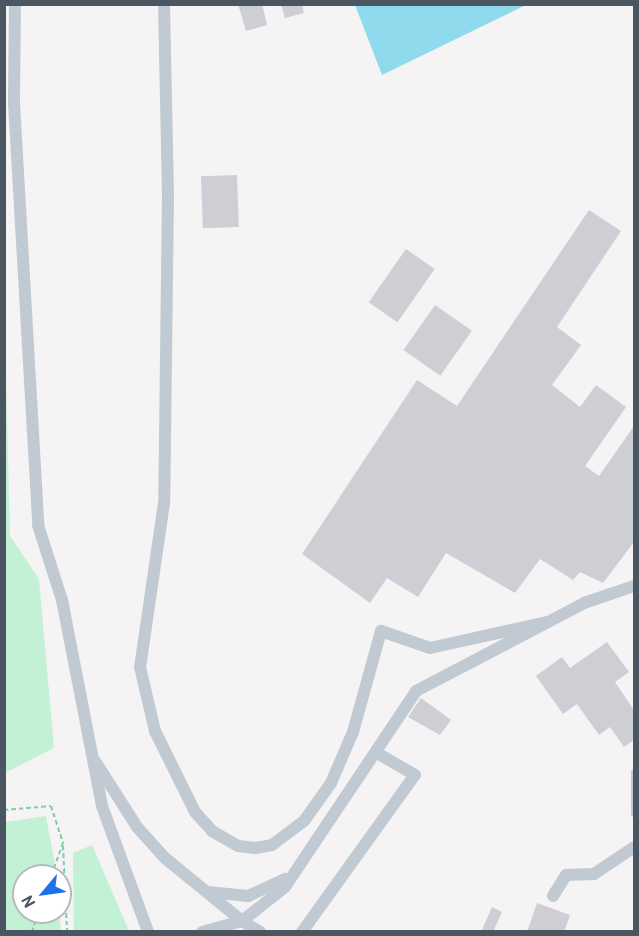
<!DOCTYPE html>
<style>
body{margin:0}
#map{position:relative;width:639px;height:936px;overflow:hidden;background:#f5f3f3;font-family:Barlow,sans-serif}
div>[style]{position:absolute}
.green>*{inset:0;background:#c3f1d5}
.water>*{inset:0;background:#90daee}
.building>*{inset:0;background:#cdcfd5;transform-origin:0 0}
.path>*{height:2px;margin-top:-1px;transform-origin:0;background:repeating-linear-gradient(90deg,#7ad0a6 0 4.5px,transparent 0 7.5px)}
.service>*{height:6px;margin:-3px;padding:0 3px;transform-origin:3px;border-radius:3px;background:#c1cad2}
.minor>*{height:12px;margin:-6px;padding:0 6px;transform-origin:6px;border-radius:6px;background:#c1cad2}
span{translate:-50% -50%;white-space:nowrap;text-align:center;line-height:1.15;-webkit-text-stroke:4.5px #fff;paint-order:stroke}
.frame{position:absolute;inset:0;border:6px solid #4a5661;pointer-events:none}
.north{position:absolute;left:12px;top:864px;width:60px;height:60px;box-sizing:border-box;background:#fff;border:2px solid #b7bbc0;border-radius:50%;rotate:241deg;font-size:16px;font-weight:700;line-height:24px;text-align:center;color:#4a5661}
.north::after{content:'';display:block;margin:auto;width:21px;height:27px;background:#1a73e8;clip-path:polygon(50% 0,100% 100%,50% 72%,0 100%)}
</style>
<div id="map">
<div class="green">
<div style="clip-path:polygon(5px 336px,10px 536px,39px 579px,54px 748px,5px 773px)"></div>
<div style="clip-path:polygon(46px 816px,57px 876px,24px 876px,24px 912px,59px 912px,61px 931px,5px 931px,5px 822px)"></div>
<div style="clip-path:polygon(92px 845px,129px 931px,74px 931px,73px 853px)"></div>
</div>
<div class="water">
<div style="clip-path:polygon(355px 5px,526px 5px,382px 75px)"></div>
</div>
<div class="building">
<div style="clip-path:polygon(238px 4px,262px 4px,267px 25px,246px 31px)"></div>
<div style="clip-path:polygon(281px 4px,302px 4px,304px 13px,285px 18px)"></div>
<div style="left:237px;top:175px;width:52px;height:36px;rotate:88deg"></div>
<div style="clip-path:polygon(589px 210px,621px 231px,557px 327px,581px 345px,552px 385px,580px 407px,596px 385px,626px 407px,585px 466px,599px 476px,634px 426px,634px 542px,603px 583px,580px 572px,573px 580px,540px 559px,515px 593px,446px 553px,418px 597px,387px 578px,370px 603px,302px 554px,417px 380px,457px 406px)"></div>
<div style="left:406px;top:249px;width:35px;height:65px;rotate:35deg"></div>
<div style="left:435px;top:305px;width:45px;height:55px;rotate:35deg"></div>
<div style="clip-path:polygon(607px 642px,629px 672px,615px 682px,634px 710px,634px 740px,624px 747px,610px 727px,599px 735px,577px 704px,563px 714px,536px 676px,562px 657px,570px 668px)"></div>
<div style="clip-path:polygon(421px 698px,451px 720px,440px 735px,408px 717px)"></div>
<div style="clip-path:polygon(537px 903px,570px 915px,564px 932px,527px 932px)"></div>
<div style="clip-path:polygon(492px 907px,502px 912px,493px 932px,481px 932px)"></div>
</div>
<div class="path">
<div style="left:4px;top:810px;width:47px;rotate:-4.9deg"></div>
<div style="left:51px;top:806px;width:39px;rotate:72deg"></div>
<div style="left:63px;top:843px;width:35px;rotate:110deg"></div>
<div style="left:63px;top:846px;width:86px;rotate:87.3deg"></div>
<div style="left:32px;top:932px;width:21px;rotate:-73deg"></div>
</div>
<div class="service">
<div style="left:634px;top:772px;width:42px;rotate:90deg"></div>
</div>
<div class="minor">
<div style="left:15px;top:4px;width:99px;rotate:90.6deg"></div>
<div style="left:14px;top:103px;width:423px;rotate:86.7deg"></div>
<div style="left:38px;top:525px;width:79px;rotate:72.3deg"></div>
<div style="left:62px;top:600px;width:210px;rotate:79deg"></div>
<div style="left:102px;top:806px;width:134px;rotate:69.9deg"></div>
<div style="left:164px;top:4px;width:190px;rotate:88.8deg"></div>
<div style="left:168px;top:194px;width:309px;rotate:90.7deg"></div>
<div style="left:164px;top:503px;width:166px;rotate:98.3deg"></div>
<div style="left:140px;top:667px;width:66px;rotate:76.8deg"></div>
<div style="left:155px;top:731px;width:90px;rotate:63.7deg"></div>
<div style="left:195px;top:812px;width:25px;rotate:48deg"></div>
<div style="left:212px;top:831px;width:30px;rotate:30deg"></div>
<div style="left:238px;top:846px;width:17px;rotate:7deg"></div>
<div style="left:255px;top:848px;width:17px;rotate:-10deg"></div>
<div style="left:272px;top:845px;width:40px;rotate:-37deg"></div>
<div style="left:304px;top:821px;width:47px;rotate:-54.6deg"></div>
<div style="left:331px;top:783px;width:56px;rotate:-66.7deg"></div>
<div style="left:353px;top:732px;width:105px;rotate:-74.5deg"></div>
<div style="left:381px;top:631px;width:52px;rotate:19.1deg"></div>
<div style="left:430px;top:648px;width:120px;rotate:-12.5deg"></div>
<div style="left:95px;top:761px;width:78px;rotate:57.5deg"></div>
<div style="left:137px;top:827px;width:42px;rotate:47.9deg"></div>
<div style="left:165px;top:858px;width:99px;rotate:39.3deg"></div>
<div style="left:242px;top:921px;width:55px;rotate:-38.3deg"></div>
<div style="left:285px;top:887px;width:236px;rotate:-56.2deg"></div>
<div style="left:416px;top:691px;width:190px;rotate:-27.6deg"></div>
<div style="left:584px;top:603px;width:53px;rotate:-18.8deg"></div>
<div style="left:208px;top:892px;width:40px;rotate:5.7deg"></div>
<div style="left:248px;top:896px;width:41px;rotate:-24.7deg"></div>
<div style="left:553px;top:896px;width:25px;rotate:-58deg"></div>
<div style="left:566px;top:875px;width:28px;rotate:-2deg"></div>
<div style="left:594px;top:874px;width:48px;rotate:-34deg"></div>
<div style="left:202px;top:932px;width:41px;rotate:-15.4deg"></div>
<div style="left:242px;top:921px;width:21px;rotate:31deg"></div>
<div style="left:302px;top:932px;width:193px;rotate:-54.3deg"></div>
<div style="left:415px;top:775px;width:44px;rotate:-149.9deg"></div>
</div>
<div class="frame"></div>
<div class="north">N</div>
</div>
